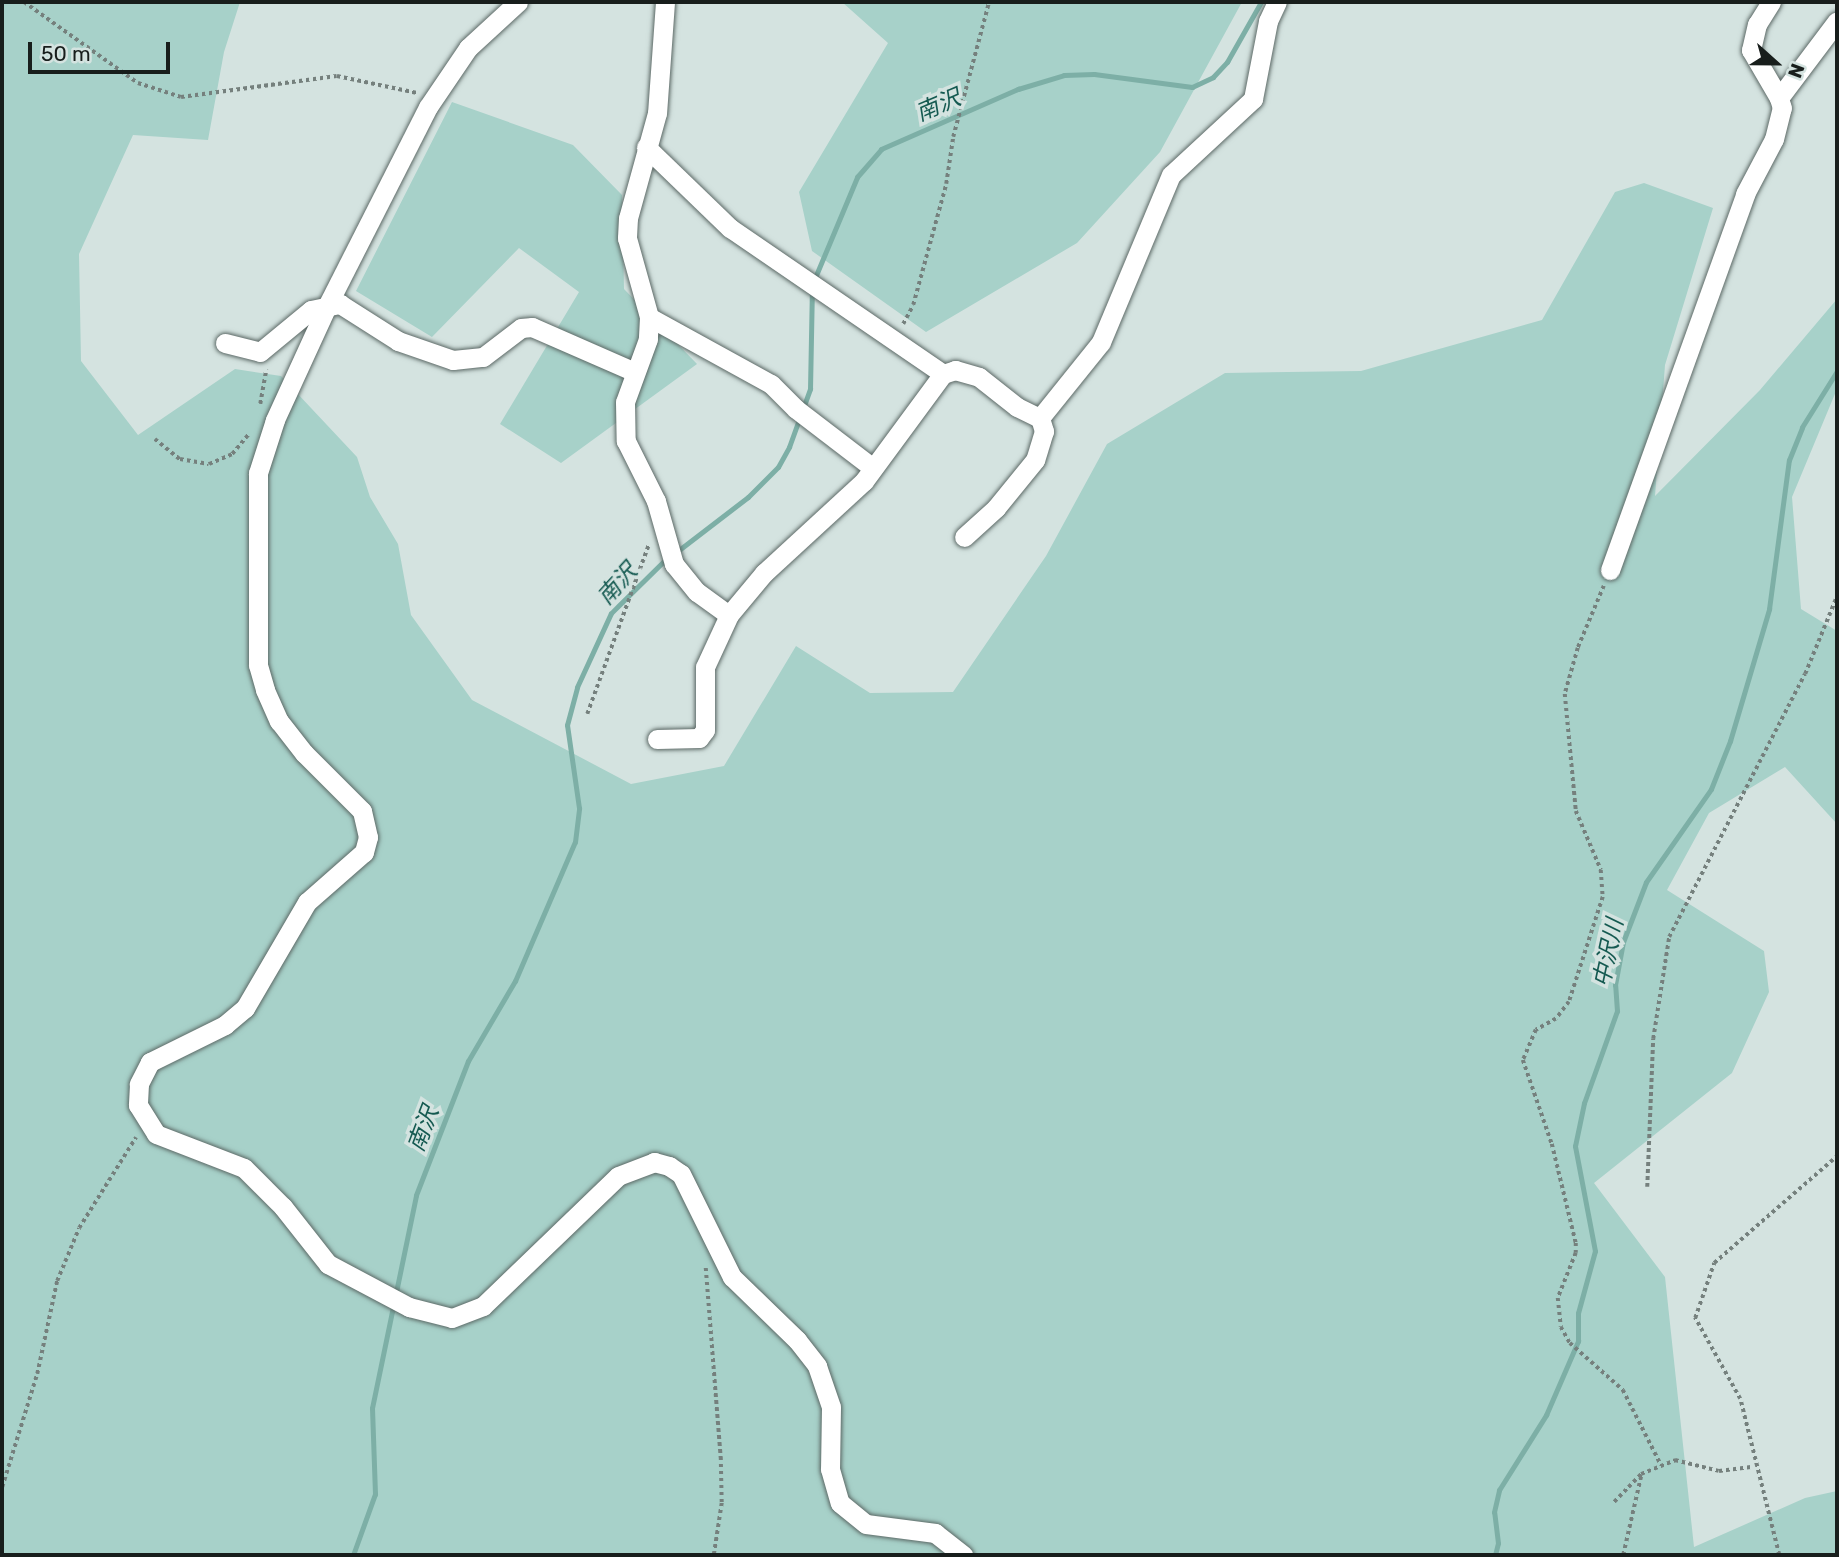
<!DOCTYPE html>
<meta charset="utf-8">
<style>
body{margin:0}
#map{position:relative;width:1839px;height:1557px;overflow:hidden;background:#d4e3e0;font-family:Rubik,"Noto Sans JP",sans-serif}
div>[style]{position:absolute}
.green>*{inset:0;background:#a7d1c9}
.stream>*{height:5px;margin:-2.5px;padding:0 2.5px;transform-origin:2.5px;border-radius:2.5px;background:#7dafa6}
.path>*{height:3.5px;margin-top:-1.75px;transform-origin:0;background:repeating-linear-gradient(90deg,#75807d 0 3.5px,transparent 0 7px)}
.roads{filter:drop-shadow(0 0 2px #5c6966) drop-shadow(0 0 2px #5c6966)}
.minor>*{height:19px;margin:-9.5px;padding:0 9.5px;transform-origin:9.5px;border-radius:9.5px;background:#fff}
span{translate:-50% -50%;white-space:nowrap;text-align:center;line-height:1.15;-webkit-text-stroke:7px #d4e3e0;paint-order:stroke}
.water-label{font-size:23px;color:#155a51;font-style:italic}
.frame{position:absolute;inset:0;border:4px solid #181e1c;pointer-events:none}
.north{position:absolute;left:1741px;top:28px;width:70px;height:70px;-webkit-text-stroke:5px #d4e3e0;paint-order:stroke;rotate:111deg;font-size:19px;font-weight:700;line-height:28px;text-align:center;color:#181e1c}
.north::after{content:'';display:block;margin:auto;width:24px;height:32px;background:#181e1c;clip-path:polygon(50% 0,100% 100%,50% 72%,0 100%)}
.scale{position:absolute;left:28px;top:42px;width:142px;height:32px;box-sizing:border-box;border:4px solid #181e1c;border-top:0;padding-left:9px;font-size:21px;line-height:24px;white-space:nowrap;color:#181e1c;-webkit-text-stroke:5px #d4e3e0;paint-order:stroke}
</style>
<div id="map">
<div class="green">
<div style="clip-path:polygon(2px 2px,240px 2px,224px 52px,208px 140px,133px 135px,79px 254px,81px 361px,138px 435px,235px 369px,281px 376px,357px 457px,370px 497px,398px 544px,411px 615px,472px 700px,631px 784px,724px 766px,796px 646px,870px 693px,953px 692px,1046px 556px,1107px 444px,1225px 373px,1361px 371px,1542px 320px,1615px 192px,1644px 183px,1713px 208px,1665px 365px,1655px 496px,1760px 390px,1837px 299px,1837px 389px,1792px 497px,1801px 609px,1837px 631px,1837px 824px,1785px 767px,1709px 813px,1667px 890px,1764px 951px,1769px 992px,1732px 1073px,1594px 1183px,1665px 1277px,1694px 1547px,1805px 1498px,1837px 1491px,1837px 1555px,2px 1555px)"></div>
<div style="clip-path:polygon(842px 2px,1242px 2px,1160px 152px,1077px 243px,926px 332px,812px 251px,799px 192px,888px 43px)"></div>
<div style="clip-path:polygon(452px 102px,573px 145px,622px 195px,624px 289px,697px 364px,561px 463px,500px 424px,579px 292px,519px 248px,432px 337px,356px 291px)"></div>
</div>
<div class="stream">
<div style="left:814px;top:280px;width:112px;rotate:-67.3deg"></div>
<div style="left:857px;top:177px;width:37px;rotate:-49deg"></div>
<div style="left:881px;top:149px;width:150px;rotate:-23.7deg"></div>
<div style="left:1018px;top:89px;width:48px;rotate:-16.9deg"></div>
<div style="left:1064px;top:75px;width:30px;rotate:-2deg"></div>
<div style="left:1094px;top:74px;width:99px;rotate:7.6deg"></div>
<div style="left:1192px;top:87px;width:23px;rotate:-25deg"></div>
<div style="left:1213px;top:77px;width:21px;rotate:-47deg"></div>
<div style="left:1227px;top:62px;width:69px;rotate:-60.5deg"></div>
<div style="left:675px;top:553px;width:92px;rotate:-37.5deg"></div>
<div style="left:748px;top:497px;width:42px;rotate:-45deg"></div>
<div style="left:778px;top:467px;width:23px;rotate:-61deg"></div>
<div style="left:789px;top:447px;width:62px;rotate:-70.1deg"></div>
<div style="left:810px;top:389px;width:100px;rotate:-88.9deg"></div>
<div style="left:353px;top:1555px;width:65px;rotate:-70.2deg"></div>
<div style="left:375px;top:1494px;width:86px;rotate:-92deg"></div>
<div style="left:372px;top:1408px;width:217px;rotate:-78.3deg"></div>
<div style="left:416px;top:1195px;width:144px;rotate:-68.8deg"></div>
<div style="left:468px;top:1061px;width:93px;rotate:-59.6deg"></div>
<div style="left:515px;top:981px;width:151px;rotate:-66.7deg"></div>
<div style="left:575px;top:842px;width:34px;rotate:-83deg"></div>
<div style="left:579px;top:808px;width:84px;rotate:-98.2deg"></div>
<div style="left:567px;top:725px;width:39px;rotate:-75deg"></div>
<div style="left:577px;top:687px;width:81px;rotate:-65.3deg"></div>
<div style="left:611px;top:613px;width:78px;rotate:-44.5deg"></div>
<div style="left:1495px;top:1555px;width:12px;rotate:-76deg"></div>
<div style="left:1498px;top:1543px;width:31px;rotate:-97deg"></div>
<div style="left:1494px;top:1512px;width:23px;rotate:-77deg"></div>
<div style="left:1499px;top:1490px;width:89px;rotate:-57.9deg"></div>
<div style="left:1546px;top:1415px;width:81px;rotate:-66.6deg"></div>
<div style="left:1578px;top:1341px;width:28px;rotate:-90deg"></div>
<div style="left:1578px;top:1313px;width:64px;rotate:-74.7deg"></div>
<div style="left:1595px;top:1251px;width:107px;rotate:-100.8deg"></div>
<div style="left:1575px;top:1146px;width:44px;rotate:-78.2deg"></div>
<div style="left:1584px;top:1103px;width:98px;rotate:-70.3deg"></div>
<div style="left:1617px;top:1011px;width:26px;rotate:-94deg"></div>
<div style="left:1615px;top:985px;width:44px;rotate:-79.5deg"></div>
<div style="left:1623px;top:942px;width:64px;rotate:-69deg"></div>
<div style="left:1646px;top:882px;width:113px;rotate:-55deg"></div>
<div style="left:1711px;top:789px;width:52px;rotate:-68.4deg"></div>
<div style="left:1730px;top:741px;width:138px;rotate:-73.5deg"></div>
<div style="left:1769px;top:609px;width:150px;rotate:-82.4deg"></div>
<div style="left:1789px;top:460px;width:35px;rotate:-68deg"></div>
<div style="left:1802px;top:427px;width:66px;rotate:-58deg"></div>
</div>
<div class="path">
<div style="left:24px;top:2px;width:140px;rotate:35.4deg"></div>
<div style="left:138px;top:83px;width:45px;rotate:18deg"></div>
<div style="left:181px;top:97px;width:157px;rotate:-7.7deg"></div>
<div style="left:337px;top:76px;width:82px;rotate:12deg"></div>
<div style="left:903px;top:324px;width:21px;rotate:-62deg"></div>
<div style="left:913px;top:305px;width:125px;rotate:-74.7deg"></div>
<div style="left:946px;top:184px;width:48px;rotate:-81.5deg"></div>
<div style="left:953px;top:137px;width:140px;rotate:-75.1deg"></div>
<div style="left:260px;top:404px;width:35px;rotate:-80deg"></div>
<div style="left:155px;top:439px;width:32px;rotate:39deg"></div>
<div style="left:180px;top:459px;width:29px;rotate:10deg"></div>
<div style="left:209px;top:464px;width:25px;rotate:-23deg"></div>
<div style="left:232px;top:454px;width:26px;rotate:-50deg"></div>
<div style="left:1604px;top:586px;width:67px;rotate:112.8deg"></div>
<div style="left:1578px;top:648px;width:48px;rotate:105.8deg"></div>
<div style="left:1565px;top:694px;width:118px;rotate:84.6deg"></div>
<div style="left:1576px;top:811px;width:64px;rotate:67deg"></div>
<div style="left:1601px;top:870px;width:27px;rotate:86deg"></div>
<div style="left:1603px;top:897px;width:110px;rotate:107.9deg"></div>
<div style="left:1569px;top:1002px;width:21px;rotate:127deg"></div>
<div style="left:1556px;top:1019px;width:23px;rotate:151deg"></div>
<div style="left:1536px;top:1030px;width:33px;rotate:113deg"></div>
<div style="left:1523px;top:1060px;width:89px;rotate:71deg"></div>
<div style="left:1552px;top:1144px;width:102px;rotate:76.4deg"></div>
<div style="left:1576px;top:1243px;width:10px;rotate:90deg"></div>
<div style="left:1576px;top:1253px;width:48px;rotate:111.8deg"></div>
<div style="left:1558px;top:1298px;width:29px;rotate:84deg"></div>
<div style="left:1561px;top:1327px;width:18px;rotate:61deg"></div>
<div style="left:1570px;top:1343px;width:71px;rotate:41.6deg"></div>
<div style="left:1623px;top:1390px;width:84px;rotate:63.1deg"></div>
<div style="left:587px;top:714px;width:181px;rotate:-70deg"></div>
<div style="left:1647px;top:1187px;width:148px;rotate:-87.7deg"></div>
<div style="left:1653px;top:1039px;width:103px;rotate:-81.1deg"></div>
<div style="left:1669px;top:937px;width:296px;rotate:-62.7deg"></div>
<div style="left:1805px;top:674px;width:84px;rotate:-67.7deg"></div>
<div style="left:706px;top:1268px;width:190px;rotate:85.5deg"></div>
<div style="left:721px;top:1457px;width:46px;rotate:88.8deg"></div>
<div style="left:722px;top:1503px;width:53px;rotate:98.7deg"></div>
<div style="left:2px;top:1487px;width:118px;rotate:-72.8deg"></div>
<div style="left:37px;top:1374px;width:95px;rotate:-77.9deg"></div>
<div style="left:57px;top:1281px;width:57px;rotate:-67.5deg"></div>
<div style="left:79px;top:1228px;width:107px;rotate:-57.9deg"></div>
<div style="left:1614px;top:1502px;width:39px;rotate:-46deg"></div>
<div style="left:1641px;top:1474px;width:37px;rotate:-22deg"></div>
<div style="left:1675px;top:1460px;width:45px;rotate:14deg"></div>
<div style="left:1719px;top:1471px;width:34px;rotate:-7deg"></div>
<div style="left:1623px;top:1555px;width:81px;rotate:-77.2deg"></div>
<div style="left:1779px;top:1555px;width:161px;rotate:-104deg"></div>
<div style="left:1740px;top:1399px;width:93px;rotate:-119.1deg"></div>
<div style="left:1695px;top:1318px;width:58px;rotate:-70.9deg"></div>
<div style="left:1714px;top:1263px;width:163px;rotate:-41deg"></div>
</div>
<div class="roads">
<div class="minor">
<div style="left:518px;top:2px;width:68px;rotate:137.4deg"></div>
<div style="left:468px;top:48px;width:71px;rotate:124.1deg"></div>
<div style="left:428px;top:107px;width:221px;rotate:116.9deg"></div>
<div style="left:328px;top:304px;width:128px;rotate:114.6deg"></div>
<div style="left:275px;top:420px;width:56px;rotate:107.8deg"></div>
<div style="left:258px;top:473px;width:192px;rotate:90deg"></div>
<div style="left:258px;top:665px;width:26px;rotate:74deg"></div>
<div style="left:265px;top:690px;width:34px;rotate:66deg"></div>
<div style="left:279px;top:721px;width:41px;rotate:52deg"></div>
<div style="left:304px;top:753px;width:82px;rotate:45deg"></div>
<div style="left:362px;top:811px;width:27px;rotate:77deg"></div>
<div style="left:368px;top:837px;width:16px;rotate:105deg"></div>
<div style="left:364px;top:852px;width:76px;rotate:138.7deg"></div>
<div style="left:307px;top:902px;width:123px;rotate:120.3deg"></div>
<div style="left:245px;top:1008px;width:26px;rotate:140deg"></div>
<div style="left:225px;top:1025px;width:84px;rotate:153.7deg"></div>
<div style="left:150px;top:1062px;width:25px;rotate:117deg"></div>
<div style="left:139px;top:1084px;width:21px;rotate:93deg"></div>
<div style="left:138px;top:1105px;width:34px;rotate:58deg"></div>
<div style="left:156px;top:1134px;width:94px;rotate:21.1deg"></div>
<div style="left:244px;top:1168px;width:55px;rotate:45deg"></div>
<div style="left:283px;top:1207px;width:73px;rotate:51.7deg"></div>
<div style="left:328px;top:1264px;width:92px;rotate:28deg"></div>
<div style="left:409px;top:1307px;width:44px;rotate:14.3deg"></div>
<div style="left:452px;top:1318px;width:33px;rotate:-21deg"></div>
<div style="left:483px;top:1306px;width:187px;rotate:-43.9deg"></div>
<div style="left:618px;top:1176px;width:39px;rotate:-21deg"></div>
<div style="left:654px;top:1162px;width:16px;rotate:15deg"></div>
<div style="left:669px;top:1166px;width:14px;rotate:34deg"></div>
<div style="left:681px;top:1174px;width:115px;rotate:63.7deg"></div>
<div style="left:732px;top:1277px;width:91px;rotate:44.1deg"></div>
<div style="left:797px;top:1340px;width:33px;rotate:52deg"></div>
<div style="left:817px;top:1366px;width:43px;rotate:71.1deg"></div>
<div style="left:831px;top:1407px;width:62px;rotate:90.9deg"></div>
<div style="left:830px;top:1469px;width:35px;rotate:74deg"></div>
<div style="left:840px;top:1503px;width:33px;rotate:39deg"></div>
<div style="left:866px;top:1524px;width:70px;rotate:7.4deg"></div>
<div style="left:935px;top:1533px;width:36px;rotate:38deg"></div>
<div style="left:665px;top:2px;width:111px;rotate:94.1deg"></div>
<div style="left:657px;top:113px;width:109px;rotate:105.4deg"></div>
<div style="left:628px;top:218px;width:20px;rotate:93deg"></div>
<div style="left:627px;top:238px;width:82px;rotate:74.4deg"></div>
<div style="left:649px;top:317px;width:22px;rotate:93deg"></div>
<div style="left:648px;top:339px;width:67px;rotate:110.1deg"></div>
<div style="left:625px;top:402px;width:39px;rotate:89deg"></div>
<div style="left:626px;top:441px;width:67px;rotate:63.4deg"></div>
<div style="left:656px;top:501px;width:66px;rotate:74.1deg"></div>
<div style="left:674px;top:564px;width:36px;rotate:51deg"></div>
<div style="left:697px;top:592px;width:39px;rotate:36deg"></div>
<div style="left:1771px;top:2px;width:26px;rotate:122deg"></div>
<div style="left:1757px;top:24px;width:27px;rotate:103deg"></div>
<div style="left:1751px;top:50px;width:56px;rotate:59.7deg"></div>
<div style="left:646px;top:147px;width:117px;rotate:44deg"></div>
<div style="left:730px;top:228px;width:258px;rotate:34.4deg"></div>
<div style="left:649px;top:317px;width:139px;rotate:28.8deg"></div>
<div style="left:771px;top:384px;width:35px;rotate:45deg"></div>
<div style="left:796px;top:409px;width:97px;rotate:37.5deg"></div>
<div style="left:225px;top:343px;width:36px;rotate:14deg"></div>
<div style="left:260px;top:352px;width:66px;rotate:-39.5deg"></div>
<div style="left:311px;top:310px;width:30px;rotate:-12deg"></div>
<div style="left:340px;top:304px;width:69px;rotate:32.5deg"></div>
<div style="left:398px;top:341px;width:58px;rotate:19.1deg"></div>
<div style="left:453px;top:360px;width:30px;rotate:-6deg"></div>
<div style="left:483px;top:357px;width:48px;rotate:-37.3deg"></div>
<div style="left:521px;top:328px;width:11px;rotate:-5deg"></div>
<div style="left:532px;top:327px;width:112px;rotate:23.6deg"></div>
<div style="left:1040px;top:418px;width:97px;rotate:-51.2deg"></div>
<div style="left:1101px;top:342px;width:181px;rotate:-67.3deg"></div>
<div style="left:1171px;top:175px;width:112px;rotate:-42.8deg"></div>
<div style="left:1253px;top:99px;width:79px;rotate:-79.1deg"></div>
<div style="left:1268px;top:21px;width:21px;rotate:-65deg"></div>
<div style="left:1610px;top:570px;width:400px;rotate:-70.2deg"></div>
<div style="left:1745px;top:194px;width:62px;rotate:-62.2deg"></div>
<div style="left:1774px;top:139px;width:32px;rotate:-76deg"></div>
<div style="left:1782px;top:108px;width:10px;rotate:-107deg"></div>
<div style="left:1779px;top:98px;width:96px;rotate:-53deg"></div>
<div style="left:657px;top:739px;width:42px;rotate:-1.4deg"></div>
<div style="left:699px;top:738px;width:10px;rotate:-53deg"></div>
<div style="left:705px;top:730px;width:63px;rotate:-90deg"></div>
<div style="left:705px;top:667px;width:57px;rotate:-65.2deg"></div>
<div style="left:729px;top:615px;width:55px;rotate:-50.2deg"></div>
<div style="left:764px;top:573px;width:136px;rotate:-42.6deg"></div>
<div style="left:864px;top:481px;width:133px;rotate:-53.6deg"></div>
<div style="left:943px;top:374px;width:13px;rotate:-18deg"></div>
<div style="left:955px;top:370px;width:25px;rotate:16deg"></div>
<div style="left:979px;top:377px;width:48px;rotate:38.3deg"></div>
<div style="left:1017px;top:407px;width:25px;rotate:26deg"></div>
<div style="left:1040px;top:418px;width:14px;rotate:73deg"></div>
<div style="left:1044px;top:431px;width:30px;rotate:107deg"></div>
<div style="left:1035px;top:460px;width:62px;rotate:129.1deg"></div>
<div style="left:996px;top:508px;width:43px;rotate:137.8deg"></div>
</div>
</div>
<div class="water-label">
<span style="left:938px;top:105px;rotate:-23deg">南沢</span>
<span style="left:617px;top:584px;rotate:-48deg">南沢</span>
<span style="left:1608px;top:953px;rotate:-78deg">中沢川</span>
<span style="left:423px;top:1129px;rotate:-69deg">南沢</span>
</div>
<div class="frame"></div>
<div class="north">N</div>
<div class="scale">50 m</div>
</div>
